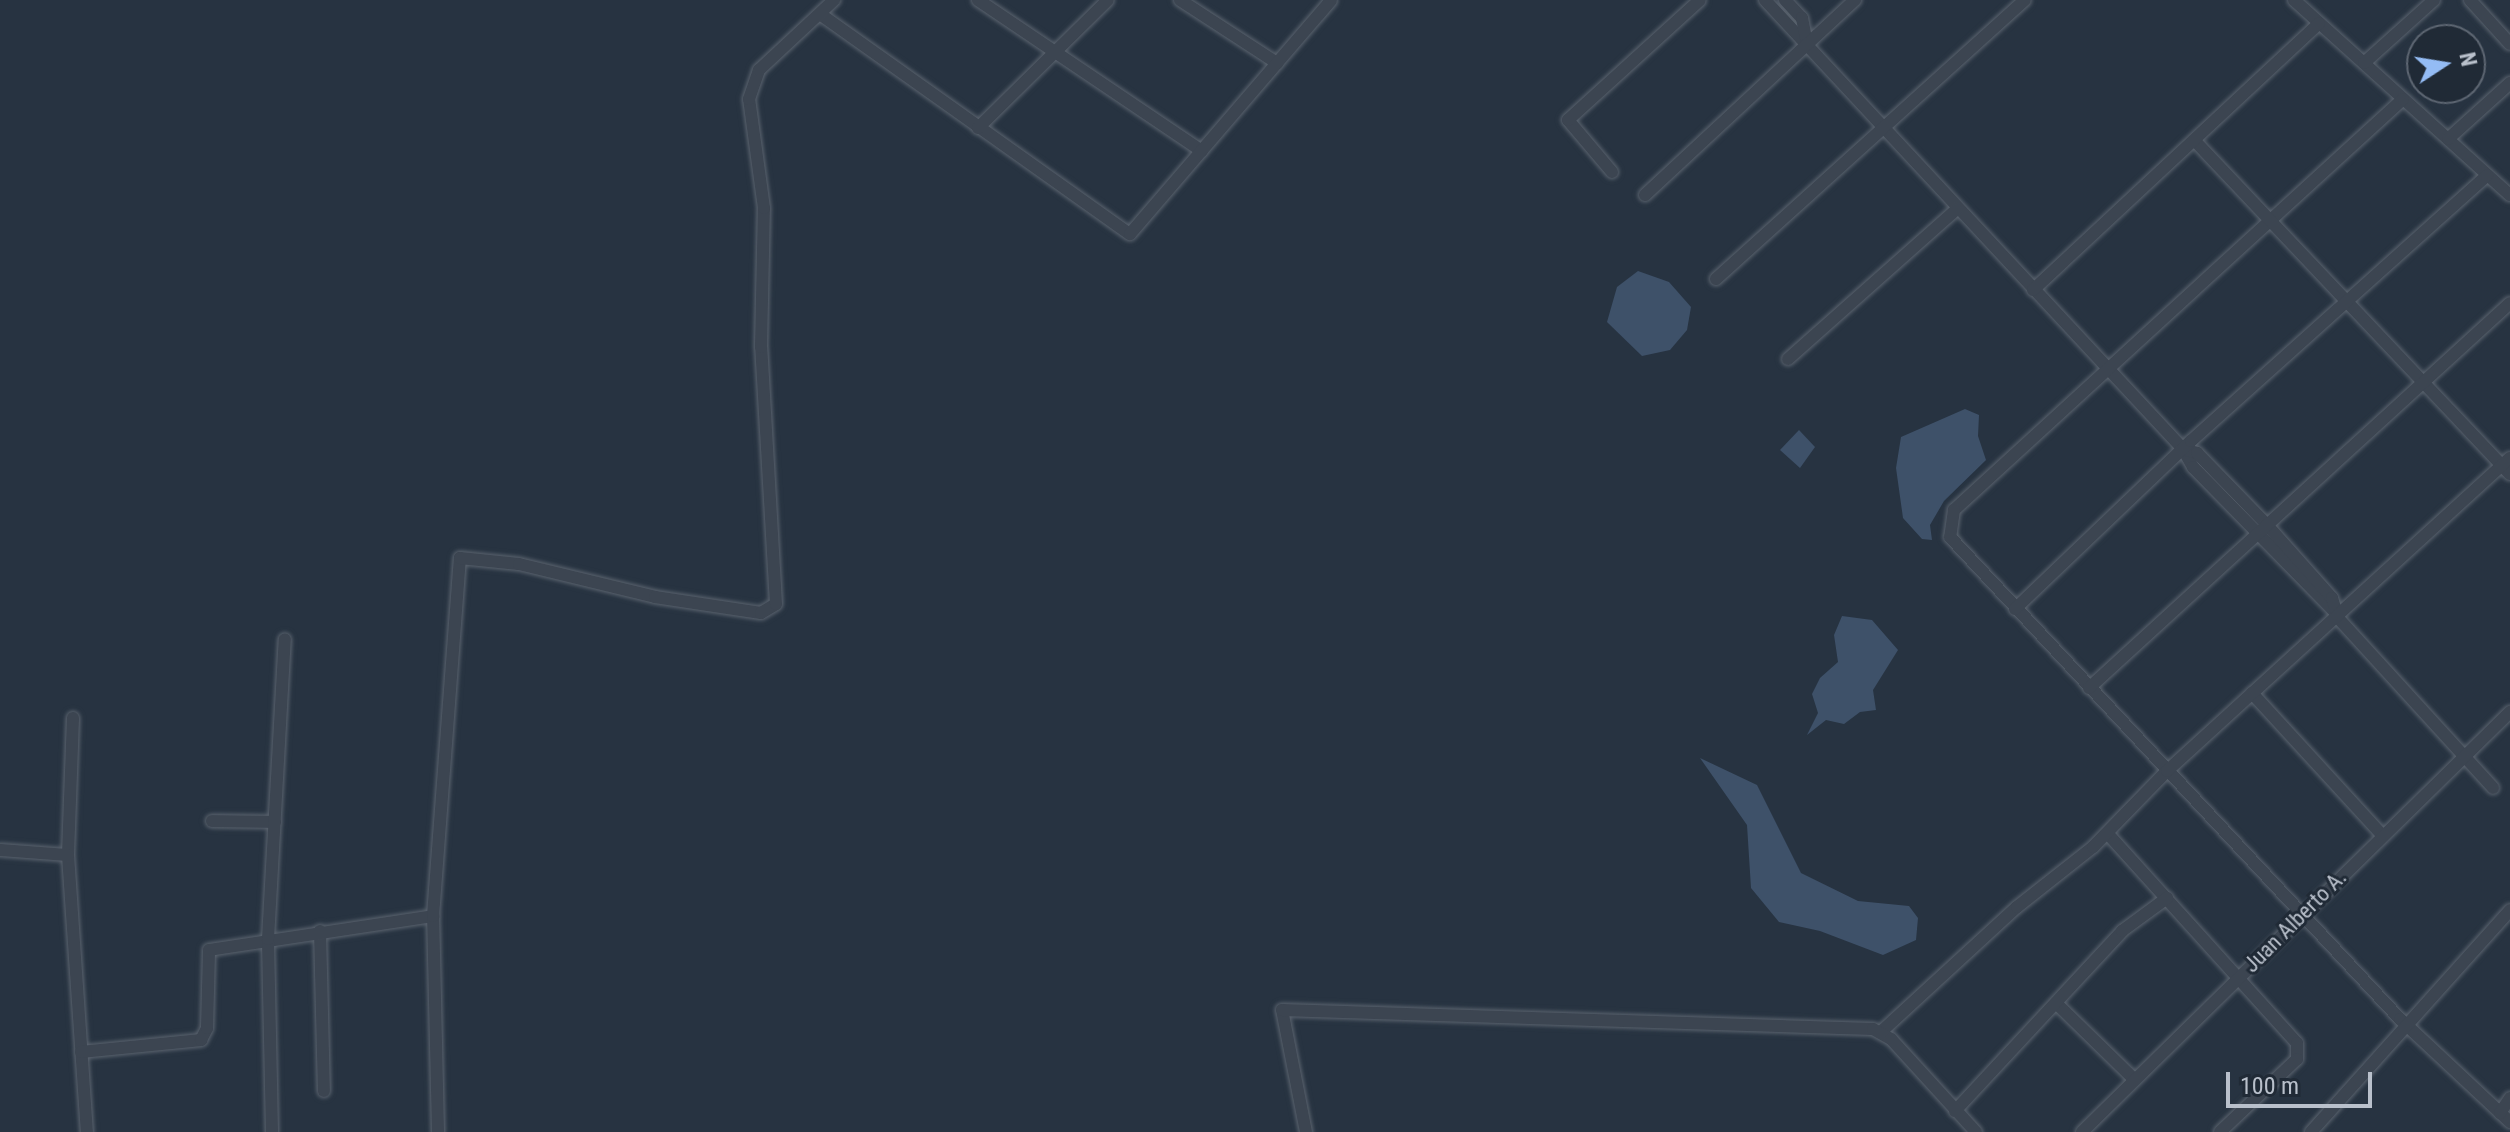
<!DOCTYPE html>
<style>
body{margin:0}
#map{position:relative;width:2510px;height:1132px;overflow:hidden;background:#273341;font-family:"Roboto Condensed",sans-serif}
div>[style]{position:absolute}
.water>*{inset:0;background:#3e5169}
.roads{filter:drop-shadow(0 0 2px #5a636e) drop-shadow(0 0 2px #5a636e)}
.minor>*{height:12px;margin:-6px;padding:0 6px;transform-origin:6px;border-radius:6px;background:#3c4551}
span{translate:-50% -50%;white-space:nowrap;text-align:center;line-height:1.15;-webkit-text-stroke:6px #202a36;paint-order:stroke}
.street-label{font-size:22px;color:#b9c0cb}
.north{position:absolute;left:2406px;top:24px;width:80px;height:80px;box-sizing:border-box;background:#202a36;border:2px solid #5d6672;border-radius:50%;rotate:78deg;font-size:22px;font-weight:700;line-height:32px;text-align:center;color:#b9c0cb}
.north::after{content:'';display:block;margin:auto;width:28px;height:36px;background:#94bcf5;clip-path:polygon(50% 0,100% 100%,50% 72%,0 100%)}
.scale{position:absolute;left:2226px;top:1072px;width:146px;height:36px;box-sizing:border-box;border:4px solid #b9c0cb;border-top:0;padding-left:10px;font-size:24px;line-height:28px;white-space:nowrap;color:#b9c0cb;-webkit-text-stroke:6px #202a36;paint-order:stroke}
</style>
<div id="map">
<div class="water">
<div style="clip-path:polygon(1638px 271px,1669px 282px,1691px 307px,1687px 330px,1670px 350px,1642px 356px,1607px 322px,1617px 287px)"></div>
<div style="clip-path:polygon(1965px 409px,1979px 415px,1978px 436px,1986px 460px,1944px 501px,1930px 525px,1932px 540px,1922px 539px,1903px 518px,1896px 468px,1901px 437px)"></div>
<div style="clip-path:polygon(1799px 430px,1815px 447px,1800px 468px,1780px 450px)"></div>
<div style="clip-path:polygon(1842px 616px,1872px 620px,1898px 650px,1873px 690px,1876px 710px,1860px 712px,1844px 724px,1826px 720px,1807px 735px,1818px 713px,1812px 694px,1820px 678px,1838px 662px,1834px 635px)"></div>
<div style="clip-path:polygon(1700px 758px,1757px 785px,1801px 873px,1858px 901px,1909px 906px,1918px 918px,1916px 940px,1883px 955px,1820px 931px,1779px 922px,1751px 888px,1747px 825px)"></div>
</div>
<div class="roads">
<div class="minor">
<div style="left:978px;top:0;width:270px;rotate:34deg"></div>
<div style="left:1180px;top:0;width:116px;rotate:33deg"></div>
<div style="left:1765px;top:0;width:613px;rotate:47.05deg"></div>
<div style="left:2183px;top:449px;width:21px;rotate:61deg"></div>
<div style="left:2193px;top:467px;width:202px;rotate:45.6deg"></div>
<div style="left:1785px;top:0;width:25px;rotate:47deg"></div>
<div style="left:1802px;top:18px;width:26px;rotate:79deg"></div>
<div style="left:2294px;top:0;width:291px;rotate:42.1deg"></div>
<div style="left:2470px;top:0;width:59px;rotate:47.7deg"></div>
<div style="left:820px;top:14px;width:380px;rotate:35.4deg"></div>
<div style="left:1130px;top:234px;width:308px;rotate:-49.3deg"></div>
<div style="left:2364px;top:63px;width:94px;rotate:-42deg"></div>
<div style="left:2403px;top:99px;width:609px;rotate:137.53deg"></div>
<div style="left:1954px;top:510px;width:27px;rotate:98deg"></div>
<div style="left:1950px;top:537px;width:659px;rotate:46.97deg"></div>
<div style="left:2400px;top:1019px;width:151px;rotate:43.1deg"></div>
<div style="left:978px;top:128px;width:182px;rotate:-44.6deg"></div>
<div style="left:2448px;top:139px;width:84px;rotate:-42.1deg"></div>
<div style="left:2196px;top:142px;width:457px;rotate:46.6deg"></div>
<div style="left:1612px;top:172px;width:68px;rotate:-130.2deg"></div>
<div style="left:1568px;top:120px;width:178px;rotate:-42.3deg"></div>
<div style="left:1645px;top:195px;width:287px;rotate:-42.9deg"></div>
<div style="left:1716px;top:279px;width:416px;rotate:-42.1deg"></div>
<div style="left:2033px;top:290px;width:391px;rotate:-43deg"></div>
<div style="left:1788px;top:359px;width:225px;rotate:-41.6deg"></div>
<div style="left:2183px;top:449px;width:15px;rotate:16deg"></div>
<div style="left:2197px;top:453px;width:100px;rotate:45.8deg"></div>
<div style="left:2267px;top:525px;width:98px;rotate:48.3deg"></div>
<div style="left:2332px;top:598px;width:21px;rotate:73deg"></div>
<div style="left:2338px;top:618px;width:230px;rotate:47.6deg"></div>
<div style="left:2015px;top:609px;width:243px;rotate:-43.7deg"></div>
<div style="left:2191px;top:441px;width:398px;rotate:-41.9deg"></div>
<div style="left:2089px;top:688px;width:570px;rotate:-42.44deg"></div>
<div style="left:2252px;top:693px;width:193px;rotate:47.5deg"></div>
<div style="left:73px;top:718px;width:137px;rotate:92.1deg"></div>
<div style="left:68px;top:855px;width:278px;rotate:86.1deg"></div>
<div style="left:212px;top:821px;width:63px;rotate:0.9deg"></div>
<div style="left:2108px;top:834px;width:282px;rotate:47.9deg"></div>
<div style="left:2297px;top:1043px;width:16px;rotate:90deg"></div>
<div style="left:2297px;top:1059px;width:106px;rotate:136.5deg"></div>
<div style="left:0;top:850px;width:68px;rotate:4.2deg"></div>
<div style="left:320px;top:931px;width:160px;rotate:88.6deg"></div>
<div style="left:2056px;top:1003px;width:109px;rotate:44.3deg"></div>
<div style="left:1882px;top:1031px;width:183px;rotate:-42.6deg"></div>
<div style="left:2017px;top:907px;width:97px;rotate:-38.3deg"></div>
<div style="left:2093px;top:847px;width:106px;rotate:-45.8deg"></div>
<div style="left:2167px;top:771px;width:464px;rotate:-42.4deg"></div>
<div style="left:81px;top:1052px;width:121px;rotate:-5.7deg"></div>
<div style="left:201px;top:1040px;width:13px;rotate:-63deg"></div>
<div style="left:207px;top:1028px;width:78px;rotate:-88.5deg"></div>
<div style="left:209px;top:950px;width:227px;rotate:-8.6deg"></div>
<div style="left:1955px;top:1111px;width:246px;rotate:-47.1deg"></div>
<div style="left:2122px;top:931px;width:56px;rotate:-36.3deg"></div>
<div style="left:2500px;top:1113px;width:18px;rotate:-56deg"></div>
<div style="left:272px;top:1132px;width:193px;rotate:-91.2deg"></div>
<div style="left:268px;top:939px;width:300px;rotate:-86.8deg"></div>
<div style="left:438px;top:1132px;width:216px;rotate:-91.3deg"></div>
<div style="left:433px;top:916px;width:359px;rotate:-85.7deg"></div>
<div style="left:460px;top:558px;width:59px;rotate:5.8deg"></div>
<div style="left:519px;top:564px;width:140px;rotate:13.6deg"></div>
<div style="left:655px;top:597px;width:107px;rotate:8.6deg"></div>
<div style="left:761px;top:613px;width:17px;rotate:-31deg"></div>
<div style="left:776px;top:604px;width:257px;rotate:-93.3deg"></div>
<div style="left:761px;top:347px;width:139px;rotate:-88.8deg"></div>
<div style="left:764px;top:208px;width:110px;rotate:-97.8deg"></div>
<div style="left:749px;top:99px;width:31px;rotate:-71deg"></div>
<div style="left:759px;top:70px;width:103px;rotate:-43deg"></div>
<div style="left:1306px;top:1132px;width:124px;rotate:-101.1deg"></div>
<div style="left:1282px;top:1010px;width:591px;rotate:1.84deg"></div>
<div style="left:1873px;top:1029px;width:21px;rotate:29deg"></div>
<div style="left:1891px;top:1039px;width:126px;rotate:47.6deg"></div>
<div style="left:2082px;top:1132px;width:600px;rotate:-44.46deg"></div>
<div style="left:2311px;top:1132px;width:298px;rotate:-48.1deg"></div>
</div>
</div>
<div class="street-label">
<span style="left:2295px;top:921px;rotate:-45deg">Juan Alberto A.</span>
</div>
<div class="north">N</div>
<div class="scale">100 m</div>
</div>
